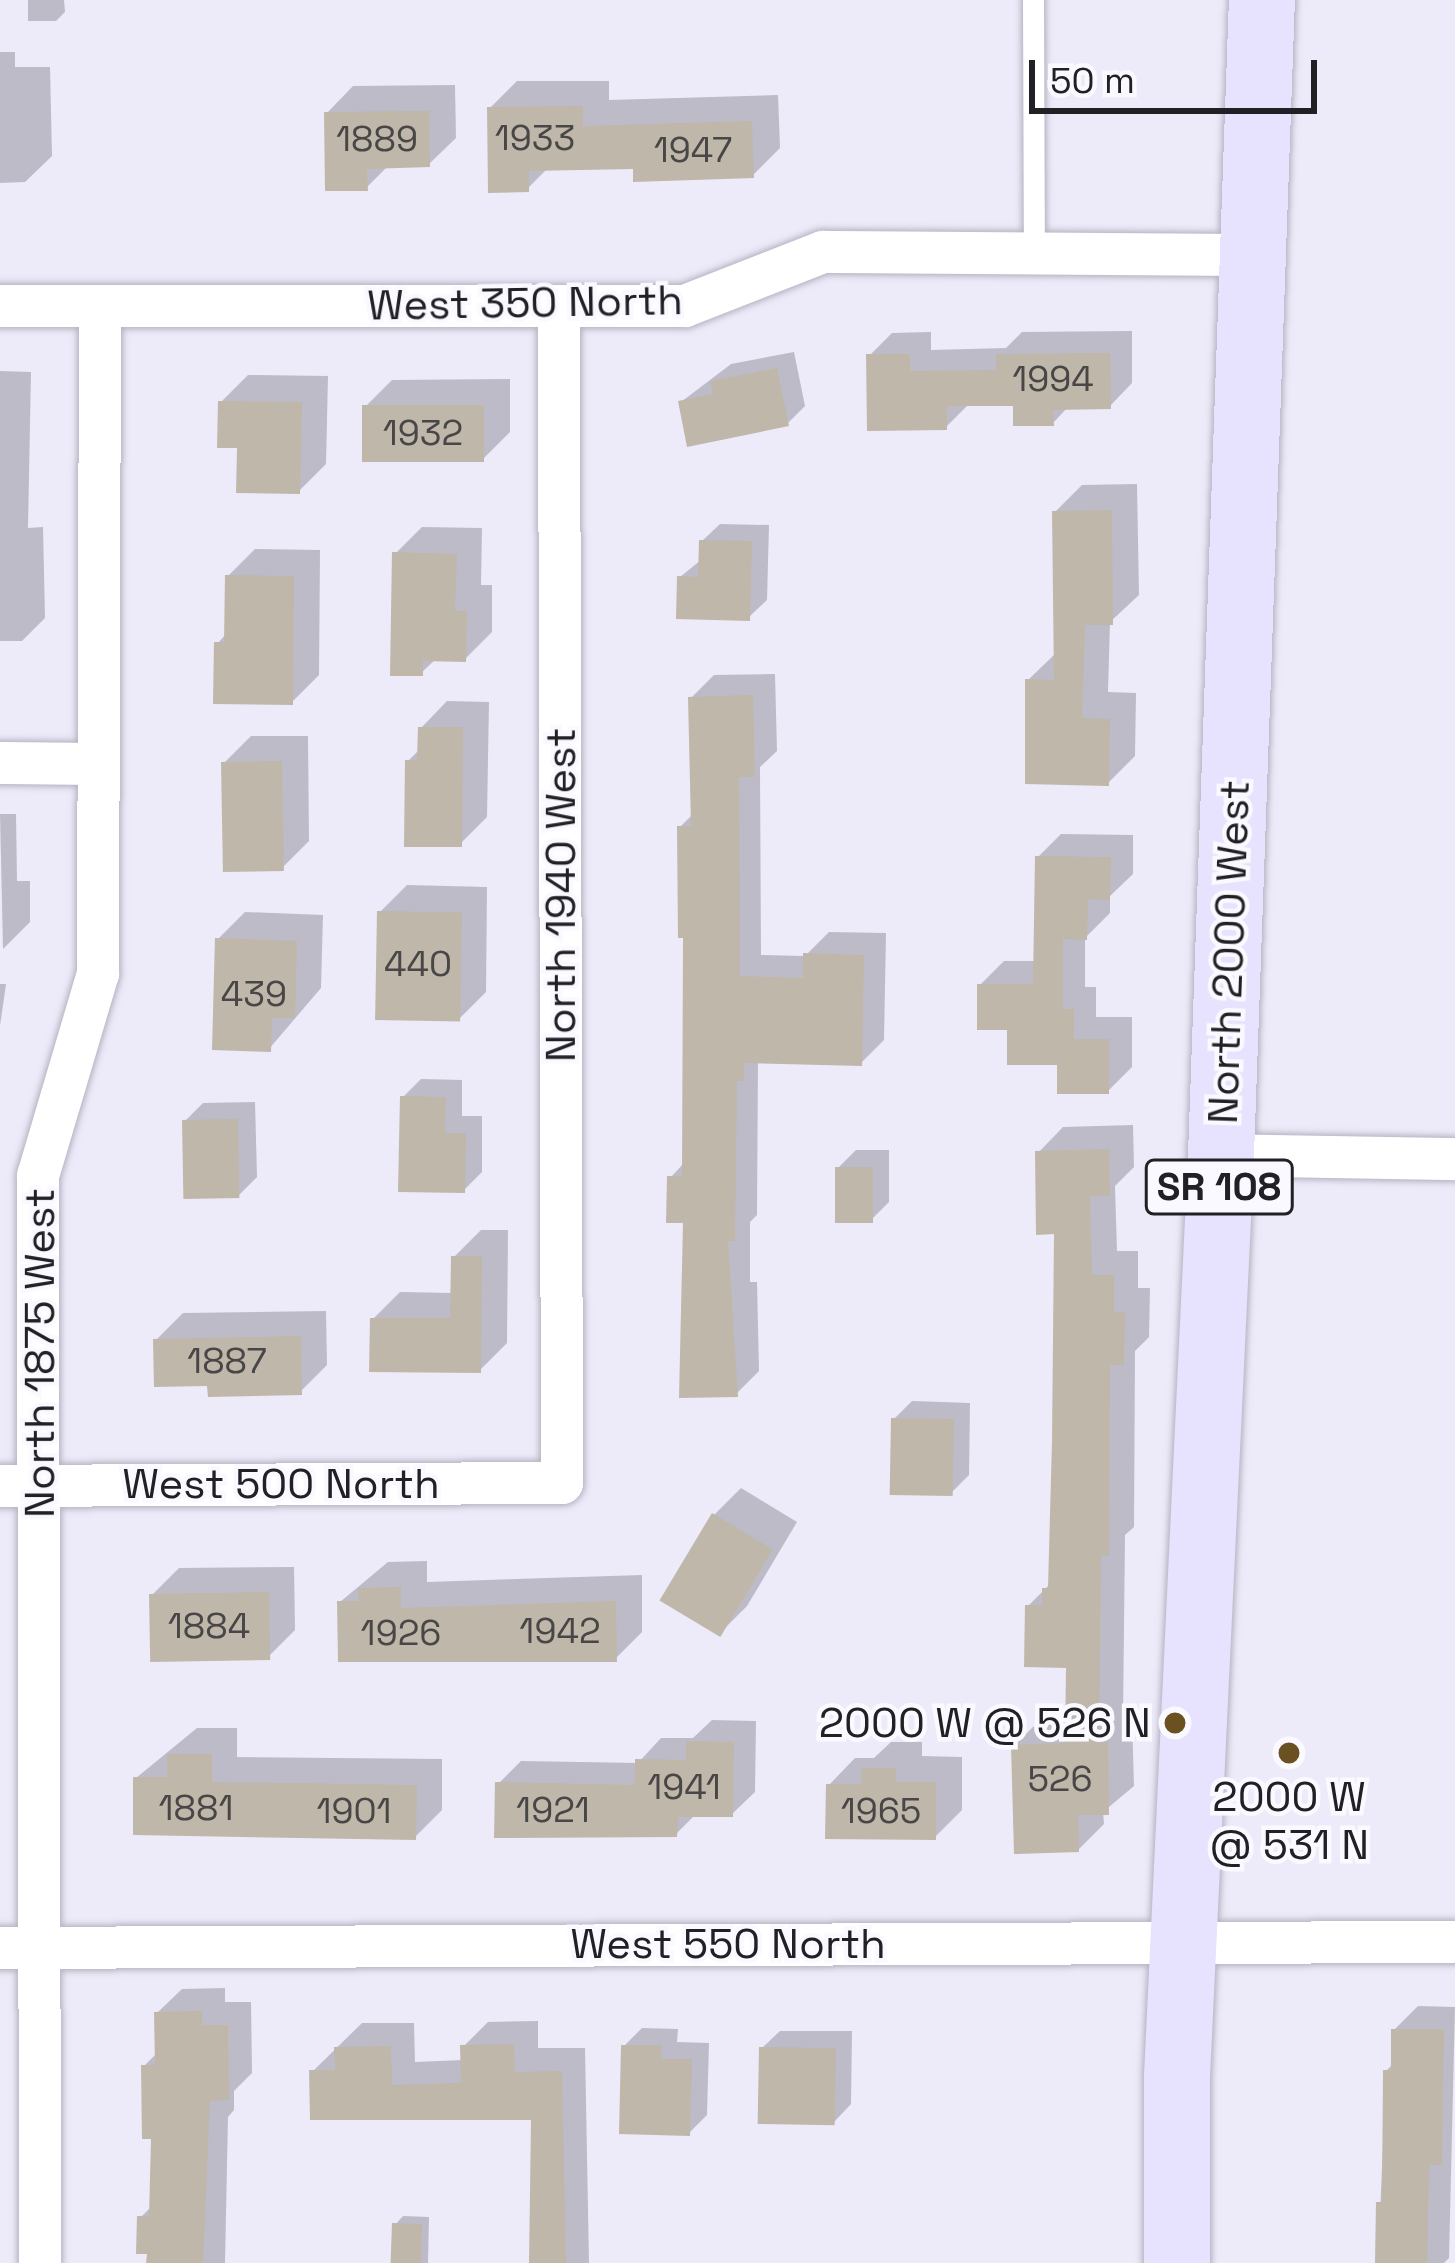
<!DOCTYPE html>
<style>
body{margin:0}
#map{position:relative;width:1455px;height:2263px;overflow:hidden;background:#edeaf9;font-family:"Space Grotesk",sans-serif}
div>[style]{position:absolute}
.shadow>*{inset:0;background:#0003}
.building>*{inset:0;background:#bfb7aa;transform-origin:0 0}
.roads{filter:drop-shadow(0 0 3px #b6b3c1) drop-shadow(0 0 3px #b6b3c1)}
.service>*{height:21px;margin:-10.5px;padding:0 10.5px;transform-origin:10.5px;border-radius:10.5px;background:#fff}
.minor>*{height:42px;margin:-21px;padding:0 21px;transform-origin:21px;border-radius:21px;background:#fff}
.primary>*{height:66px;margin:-33px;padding:0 33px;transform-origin:33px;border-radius:33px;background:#e7e2fd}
.dots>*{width:33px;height:33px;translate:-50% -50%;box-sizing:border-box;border:6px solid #faf9ff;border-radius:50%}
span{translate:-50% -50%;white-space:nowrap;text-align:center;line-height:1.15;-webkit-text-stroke:9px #faf9ff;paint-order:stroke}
.number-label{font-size:36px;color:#484646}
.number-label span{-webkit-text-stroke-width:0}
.shield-label span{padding:3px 9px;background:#faf9ff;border:3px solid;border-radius:9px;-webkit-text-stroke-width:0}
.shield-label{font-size:39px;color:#212025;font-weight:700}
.street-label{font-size:42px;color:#212025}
.poi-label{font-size:42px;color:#212025}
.right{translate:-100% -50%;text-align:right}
.scale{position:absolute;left:1029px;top:60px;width:288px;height:54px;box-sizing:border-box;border:6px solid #212025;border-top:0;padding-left:15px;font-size:36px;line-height:42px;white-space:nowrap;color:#212025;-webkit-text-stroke:9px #faf9ff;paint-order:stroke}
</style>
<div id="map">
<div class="shadow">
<div style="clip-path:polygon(28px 0,64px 0,65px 12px,56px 21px,28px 21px)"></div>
<div style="clip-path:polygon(0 52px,15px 52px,15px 67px,50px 67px,52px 156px,25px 182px,0 183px)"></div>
<div style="clip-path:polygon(517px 81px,609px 81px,609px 100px,778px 95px,780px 148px,753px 175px,636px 166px,549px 167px,527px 189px,490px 108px)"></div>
<div style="clip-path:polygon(455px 85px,456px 138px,429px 164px,389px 165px,366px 188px,327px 113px,353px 86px)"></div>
<div style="clip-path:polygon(1132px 331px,1132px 383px,1110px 406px,1068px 407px,1053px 423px,1016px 403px,970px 403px,946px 427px,869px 356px,892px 333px,931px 332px,931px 350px,1006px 348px,1022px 332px)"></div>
<div style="clip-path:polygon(794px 352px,805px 406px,787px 424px,681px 402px,731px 364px)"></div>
<div style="clip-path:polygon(0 371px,31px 372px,28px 528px,43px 527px,45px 618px,22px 641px,0 641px)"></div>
<div style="clip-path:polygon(248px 375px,328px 376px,326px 464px,299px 491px,221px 402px)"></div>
<div style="clip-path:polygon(510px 379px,510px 432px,483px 459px,365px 407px,392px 380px)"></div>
<div style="clip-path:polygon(1137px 484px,1139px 595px,1110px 622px,1108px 692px,1136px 693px,1135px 756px,1108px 783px,1028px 680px,1057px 652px,1055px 512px,1082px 485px)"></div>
<div style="clip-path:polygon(720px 524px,769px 525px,767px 600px,749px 617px,680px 577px,701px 560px,702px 541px)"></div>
<div style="clip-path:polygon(422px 527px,482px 528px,481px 585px,492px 585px,492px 632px,465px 659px,437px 658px,421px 673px,395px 554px)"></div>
<div style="clip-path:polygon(255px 549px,320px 550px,319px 675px,292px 702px,217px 644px,227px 633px,228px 576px)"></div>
<div style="clip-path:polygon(775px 674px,777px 751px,760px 767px,761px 955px,805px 956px,829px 932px,886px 933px,884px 1040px,861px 1063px,758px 1061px,757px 1215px,750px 1222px,750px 1282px,757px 1282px,759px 1371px,736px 1394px,670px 1178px,685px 1162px,686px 935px,680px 827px,694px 813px,691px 698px,714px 675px)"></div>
<div style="clip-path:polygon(447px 701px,489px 702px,487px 817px,460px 844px,408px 761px,420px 749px,421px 728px)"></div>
<div style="clip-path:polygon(251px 736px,308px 736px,309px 841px,282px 868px,224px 763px)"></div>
<div style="clip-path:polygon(0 814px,16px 814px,17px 881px,30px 881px,30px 922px,3px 949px)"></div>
<div style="clip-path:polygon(1061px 834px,1133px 835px,1133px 874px,1110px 896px,1110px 913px,1085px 938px,1085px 987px,1096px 987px,1096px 1017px,1132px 1017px,1132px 1067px,1108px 1091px,1010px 1027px,980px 985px,1004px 961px,1036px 961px,1038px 857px)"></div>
<div style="clip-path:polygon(407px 885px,487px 887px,486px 992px,459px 1019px,380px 912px)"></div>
<div style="clip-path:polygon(245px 912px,323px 915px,321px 988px,269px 1049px,218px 939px)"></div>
<div style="clip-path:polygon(0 984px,6px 984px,0 1026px)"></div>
<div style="clip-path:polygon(421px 1079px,462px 1080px,462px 1116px,482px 1116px,482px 1172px,464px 1190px,403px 1097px)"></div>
<div style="clip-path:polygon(255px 1102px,257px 1177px,239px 1195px,185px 1121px,203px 1103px)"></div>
<div style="clip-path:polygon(1133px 1125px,1134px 1167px,1115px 1186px,1117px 1251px,1138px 1251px,1138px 1288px,1150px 1288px,1149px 1337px,1135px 1351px,1134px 1527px,1125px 1535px,1123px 1718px,1132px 1718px,1134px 1786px,1103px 1812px,1104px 1824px,1078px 1850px,1014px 1746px,1040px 1720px,1068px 1719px,1069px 1665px,1028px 1606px,1051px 1583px,1057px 1231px,1038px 1153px,1063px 1127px)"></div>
<div style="clip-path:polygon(856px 1150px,889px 1150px,889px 1202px,871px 1220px,838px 1168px)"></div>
<div style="clip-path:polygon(481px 1230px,508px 1230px,507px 1343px,480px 1370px,373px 1319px,400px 1292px,454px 1293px,454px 1257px)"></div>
<div style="clip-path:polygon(326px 1311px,327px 1365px,300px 1392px,210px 1383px,156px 1340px,183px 1313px)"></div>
<div style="clip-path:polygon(912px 1401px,970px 1403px,969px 1475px,951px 1493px,894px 1419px)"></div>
<div style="clip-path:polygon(741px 1488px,797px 1522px,747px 1606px,720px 1633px,714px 1515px)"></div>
<div style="clip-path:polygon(427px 1561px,427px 1582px,642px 1575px,642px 1632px,615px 1659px,340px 1602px,388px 1562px)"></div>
<div style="clip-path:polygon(294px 1567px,295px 1630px,268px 1657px,152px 1595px,179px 1568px)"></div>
<div style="clip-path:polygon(712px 1720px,756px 1721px,755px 1792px,732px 1814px,696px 1814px,676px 1834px,498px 1784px,521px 1761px,638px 1763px,661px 1738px,693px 1738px)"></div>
<div style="clip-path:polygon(197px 1728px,237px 1728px,237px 1757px,442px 1759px,442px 1810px,415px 1837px,136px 1778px)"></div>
<div style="clip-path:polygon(891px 1742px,922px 1742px,922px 1756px,962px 1757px,962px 1810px,935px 1837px,829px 1785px,855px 1758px,874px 1758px)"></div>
<div style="clip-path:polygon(225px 1988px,225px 2002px,251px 2002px,252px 2073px,234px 2091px,234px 2110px,228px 2117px,225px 2263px,150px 2263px,140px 2218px,152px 2206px,154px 2136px,144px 2066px,158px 2052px,157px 2013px,182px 1989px)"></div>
<div style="clip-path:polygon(1418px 2006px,1455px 2007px,1449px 2258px,1444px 2263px,1378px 2263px,1386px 2071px,1394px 2063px,1394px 2030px)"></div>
<div style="clip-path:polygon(538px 2021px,538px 2048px,585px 2048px,589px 2263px,532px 2263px,534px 2117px,312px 2072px,362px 2023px,414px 2023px,415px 2062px,463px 2060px,463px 2047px,488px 2022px)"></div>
<div style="clip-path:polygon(642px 2028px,678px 2029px,677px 2042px,709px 2043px,707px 2115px,689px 2133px,624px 2046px)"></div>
<div style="clip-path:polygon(780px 2031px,852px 2031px,851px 2104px,834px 2122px,762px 2048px)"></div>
<div style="clip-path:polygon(403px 2216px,429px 2217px,428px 2263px,394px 2263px,395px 2225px)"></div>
</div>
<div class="building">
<div style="clip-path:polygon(583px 106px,583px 126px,752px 121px,754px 178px,633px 182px,633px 169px,529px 171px,529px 192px,488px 193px,487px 107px)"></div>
<div style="clip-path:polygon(429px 111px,430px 167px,367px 169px,368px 191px,325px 191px,324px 112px)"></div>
<div style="clip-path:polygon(1110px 353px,1111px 409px,1053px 410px,1054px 426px,1013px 426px,1013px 406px,947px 406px,947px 430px,867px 431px,866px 354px,910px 354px,910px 371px,996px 370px,996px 354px)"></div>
<div style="clip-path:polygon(777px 368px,789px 426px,687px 447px,678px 401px,713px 394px,710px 381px)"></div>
<div style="clip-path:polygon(218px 401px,302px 402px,300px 494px,236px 493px,237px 448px,217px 448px)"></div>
<div style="left:484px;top:405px;width:57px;height:122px;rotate:90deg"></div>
<div style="clip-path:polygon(1112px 510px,1113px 625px,1085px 625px,1082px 718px,1110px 719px,1109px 786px,1025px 784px,1025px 679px,1054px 680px,1052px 511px)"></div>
<div style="clip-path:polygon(699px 540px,752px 541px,750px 621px,676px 619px,677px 576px,698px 577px)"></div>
<div style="clip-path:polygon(392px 552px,457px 554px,455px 611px,467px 611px,466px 662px,423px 661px,423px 676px,390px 676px)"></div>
<div style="clip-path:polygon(225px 575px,294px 576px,293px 705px,213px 704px,214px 642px,224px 642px)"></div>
<div style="clip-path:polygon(753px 695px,755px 777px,739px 777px,740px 976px,803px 978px,803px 953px,864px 955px,862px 1066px,744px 1063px,744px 1081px,737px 1081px,735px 1241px,728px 1241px,738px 1397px,679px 1398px,683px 1223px,666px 1223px,667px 1176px,682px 1176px,683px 938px,678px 938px,677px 826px,691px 826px,688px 697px)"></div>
<div style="clip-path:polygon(418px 727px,463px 727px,462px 847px,404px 847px,405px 760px,417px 760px)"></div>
<div style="left:282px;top:761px;width:110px;height:61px;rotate:89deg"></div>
<div style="clip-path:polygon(1035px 856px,1111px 857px,1110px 900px,1088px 899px,1087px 940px,1063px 939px,1063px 1009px,1074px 1009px,1074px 1039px,1109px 1039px,1109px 1094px,1057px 1094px,1057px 1065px,1007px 1065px,1007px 1030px,977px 1030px,977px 984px,1033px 984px)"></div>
<div style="left:377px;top:911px;width:85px;height:109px;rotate:1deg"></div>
<div style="clip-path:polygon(215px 938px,297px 941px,295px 1018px,272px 1018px,271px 1052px,212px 1050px)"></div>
<div style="clip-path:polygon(400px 1096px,446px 1097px,445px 1133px,466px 1133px,465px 1193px,398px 1192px)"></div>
<div style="left:238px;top:1119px;width:79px;height:56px;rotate:89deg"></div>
<div style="clip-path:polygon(1109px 1149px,1110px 1196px,1090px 1196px,1092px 1275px,1114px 1275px,1114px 1312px,1125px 1312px,1124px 1365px,1110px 1365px,1109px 1556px,1101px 1556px,1099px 1742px,1108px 1742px,1109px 1815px,1078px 1815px,1079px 1852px,1014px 1854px,1011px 1745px,1065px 1743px,1066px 1668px,1024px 1667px,1025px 1605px,1042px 1605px,1042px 1588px,1048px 1588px,1052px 1441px,1054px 1234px,1036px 1235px,1035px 1151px)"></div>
<div style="left:835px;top:1167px;width:38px;height:56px"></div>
<div style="clip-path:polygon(451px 1256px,482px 1256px,481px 1373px,369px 1372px,370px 1318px,450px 1318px)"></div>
<div style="clip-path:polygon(301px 1336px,302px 1395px,208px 1397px,207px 1386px,154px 1387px,153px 1339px)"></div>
<div style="left:891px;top:1418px;width:63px;height:77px;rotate:1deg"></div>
<div style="left:712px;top:1513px;width:71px;height:102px;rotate:31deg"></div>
<div style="clip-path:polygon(401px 1587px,401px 1608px,616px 1601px,617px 1662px,338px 1662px,337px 1601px,359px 1601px,358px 1588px)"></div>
<div style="left:269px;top:1592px;width:68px;height:120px;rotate:89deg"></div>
<div style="clip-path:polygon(686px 1741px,734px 1742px,733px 1817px,678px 1817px,677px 1837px,494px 1838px,495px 1782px,635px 1785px,635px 1759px,686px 1760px)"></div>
<div style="clip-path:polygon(167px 1754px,212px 1754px,212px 1782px,417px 1785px,416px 1840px,133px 1835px,133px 1777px,167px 1777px)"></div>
<div style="clip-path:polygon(861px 1768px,896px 1768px,896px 1782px,936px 1782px,936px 1840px,825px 1839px,826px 1784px,861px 1784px)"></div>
<div style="clip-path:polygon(202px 2011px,202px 2025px,228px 2025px,229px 2100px,210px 2101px,203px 2263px,146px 2263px,147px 2254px,136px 2254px,137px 2216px,149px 2216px,151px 2139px,142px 2139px,141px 2065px,155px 2065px,154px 2012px)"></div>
<div style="clip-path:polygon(1391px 2029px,1444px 2029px,1442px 2165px,1429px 2165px,1427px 2263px,1375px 2263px,1376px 2202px,1382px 2202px,1383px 2070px,1391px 2070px)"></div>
<div style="clip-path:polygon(514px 2044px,515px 2072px,562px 2071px,566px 2263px,529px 2263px,531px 2120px,310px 2120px,309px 2070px,335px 2070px,334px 2047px,391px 2046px,392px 2085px,461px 2083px,460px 2045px)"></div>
<div style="clip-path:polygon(621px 2045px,661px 2045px,661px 2059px,692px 2059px,690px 2136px,619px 2134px)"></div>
<div style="left:759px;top:2047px;width:77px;height:77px;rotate:1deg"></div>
<div style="left:392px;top:2223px;width:30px;height:40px;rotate:2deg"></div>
</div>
<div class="roads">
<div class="service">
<div style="left:1033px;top:0;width:256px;rotate:89.8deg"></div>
</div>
<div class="minor">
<div style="left:0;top:306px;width:685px"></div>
<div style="left:685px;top:306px;width:148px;rotate:-21.4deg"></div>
<div style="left:823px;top:252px;width:433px;rotate:0.4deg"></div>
<div style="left:0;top:763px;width:99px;rotate:0.6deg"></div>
<div style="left:1221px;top:1155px;width:234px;rotate:1deg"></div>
<div style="left:0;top:1486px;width:562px;rotate:-0.31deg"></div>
<div style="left:562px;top:1483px;width:1177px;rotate:-90.15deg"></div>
<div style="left:0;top:1948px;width:1455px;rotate:-0.24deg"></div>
<div style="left:40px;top:2263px;width:1087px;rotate:-90.11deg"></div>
<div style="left:38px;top:1176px;width:211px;rotate:-73.5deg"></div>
<div style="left:98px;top:974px;width:668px;rotate:-89.83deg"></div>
</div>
<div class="primary">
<div style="left:1177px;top:2263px;width:187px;rotate:-90deg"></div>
<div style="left:1177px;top:2076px;width:922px;rotate:-87.26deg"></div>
<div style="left:1221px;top:1155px;width:1156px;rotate:-87.97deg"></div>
</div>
</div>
<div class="dots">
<div style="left:1175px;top:1723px;background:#6b5122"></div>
<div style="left:1289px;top:1753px;background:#6b5122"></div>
</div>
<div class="number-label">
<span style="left:535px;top:139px">1933</span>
<span style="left:377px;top:140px">1889</span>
<span style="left:693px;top:151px">1947</span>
<span style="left:1053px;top:380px">1994</span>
<span style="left:423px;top:434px">1932</span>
<span style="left:418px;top:965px">440</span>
<span style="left:254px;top:995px">439</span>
<span style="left:227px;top:1362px">1887</span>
<span style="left:209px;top:1627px">1884</span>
<span style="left:560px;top:1632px">1942</span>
<span style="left:401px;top:1634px">1926</span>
<span style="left:1060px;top:1780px">526</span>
<span style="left:684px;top:1788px">1941</span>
<span style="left:196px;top:1809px">1881</span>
<span style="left:553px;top:1811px">1921</span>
<span style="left:354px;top:1812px">1901</span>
<span style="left:881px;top:1812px">1965</span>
</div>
<div class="shield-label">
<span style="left:1219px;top:1187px">SR 108</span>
</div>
<div class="street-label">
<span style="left:525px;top:303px;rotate:-1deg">West 350 North</span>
<span style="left:561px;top:895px;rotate:-90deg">North 1940 West</span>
<span style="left:1229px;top:952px;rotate:-88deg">North 2000 West</span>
<span style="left:40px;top:1353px;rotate:-90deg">North 1875 West</span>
<span style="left:281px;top:1484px">West 500 North</span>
<span style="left:728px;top:1944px">West 550 North</span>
</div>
<div class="poi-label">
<span class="right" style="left:1151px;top:1723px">2000 W @ 526 N</span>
<span style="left:1289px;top:1821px">2000 W<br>@ 531 N</span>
</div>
<div class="scale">50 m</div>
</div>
